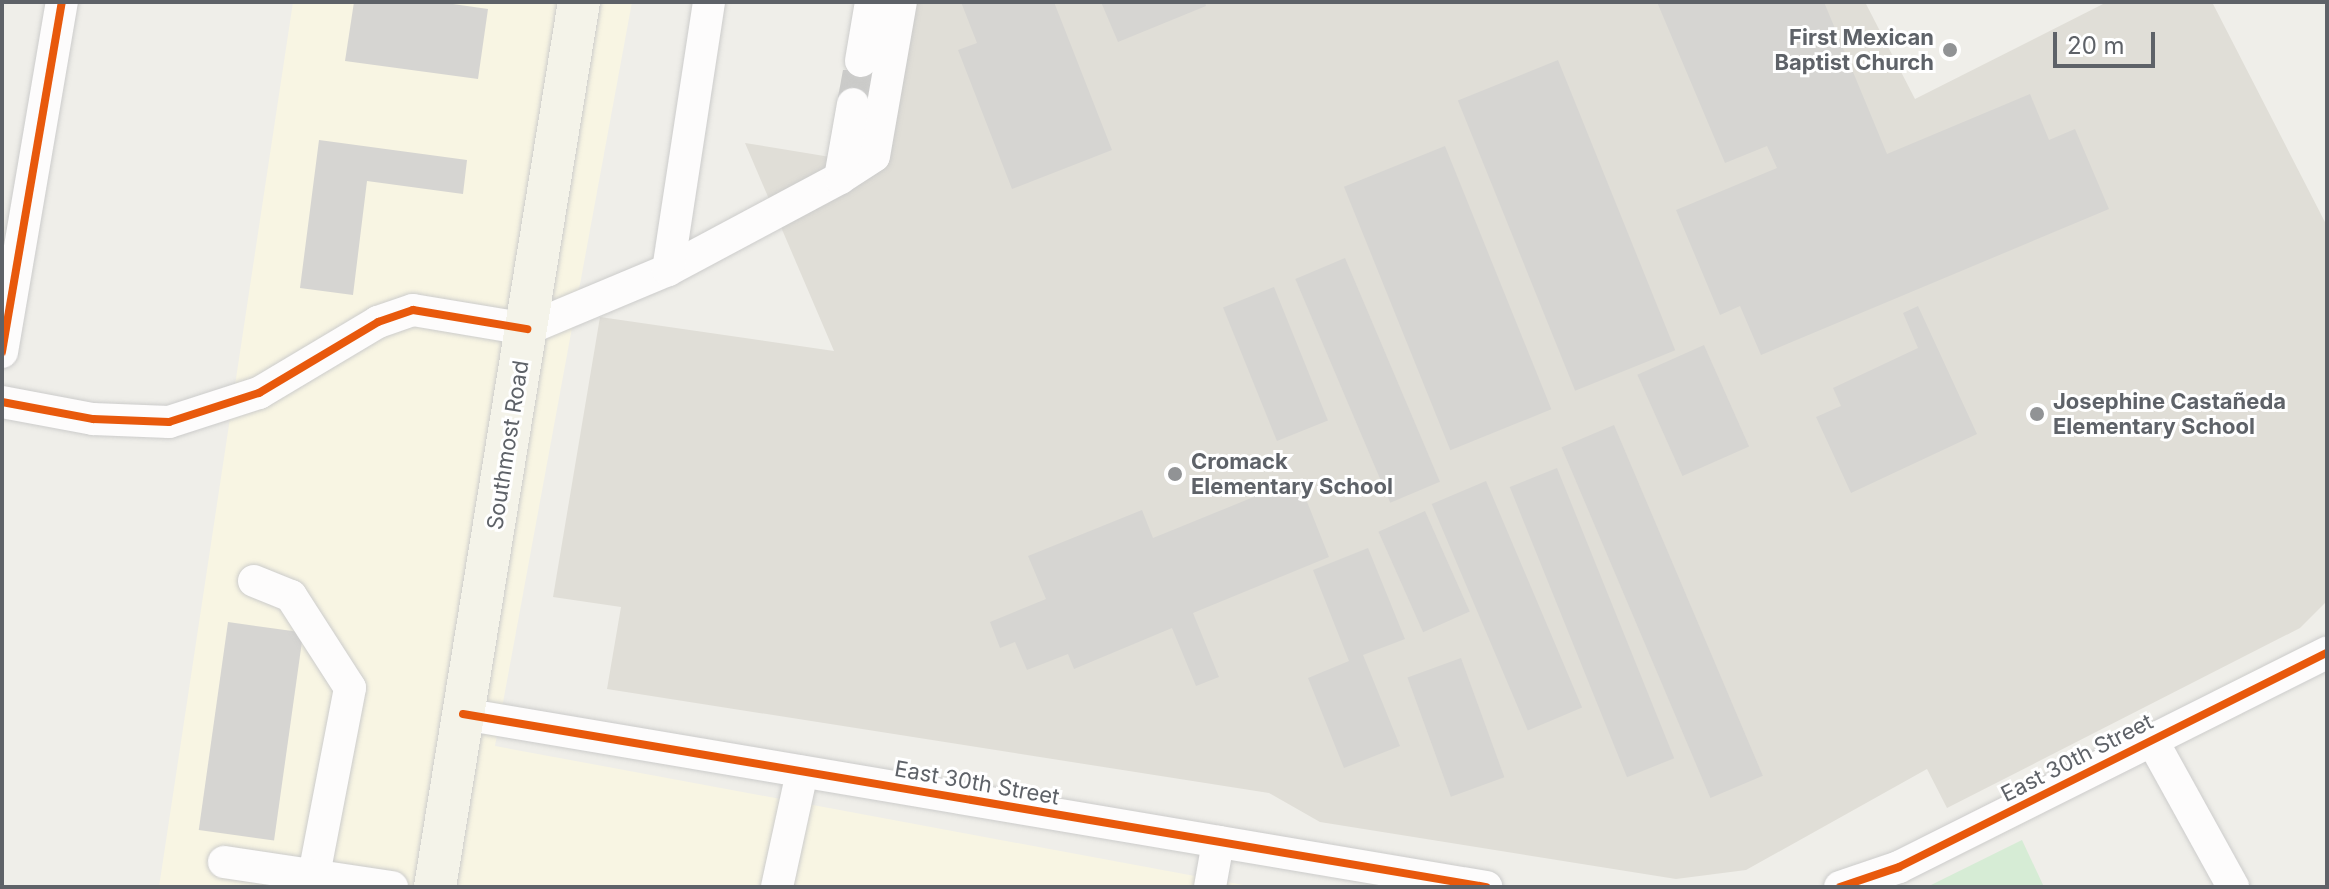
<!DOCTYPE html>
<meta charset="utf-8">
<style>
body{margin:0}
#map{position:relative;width:2329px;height:889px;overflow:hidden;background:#efeee9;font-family:Inter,sans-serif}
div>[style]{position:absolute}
.commercial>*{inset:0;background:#f8f5e3}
.education>*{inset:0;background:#e0ded7}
.green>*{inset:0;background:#d6ecd5}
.building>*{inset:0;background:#d6d5d2;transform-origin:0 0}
.minor-tunnel>*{height:32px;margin-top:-16px;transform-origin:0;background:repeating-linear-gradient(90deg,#cbcbc9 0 32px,transparent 0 48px)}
.roads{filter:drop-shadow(0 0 2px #cccccb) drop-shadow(0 0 2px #cccccb)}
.minor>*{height:32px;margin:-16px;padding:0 16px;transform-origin:16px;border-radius:16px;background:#fdfcfc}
.major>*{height:42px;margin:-21px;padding:0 21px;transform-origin:21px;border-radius:21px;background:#f4f3e9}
.cycleway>*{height:8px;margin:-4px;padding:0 4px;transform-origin:4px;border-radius:4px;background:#e8590c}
.dots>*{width:22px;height:22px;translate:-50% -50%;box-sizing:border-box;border:4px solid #fff;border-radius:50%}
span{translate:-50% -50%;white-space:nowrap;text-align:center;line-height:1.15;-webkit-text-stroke:6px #fff;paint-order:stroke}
.poi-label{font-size:22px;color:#5e6268;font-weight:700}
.right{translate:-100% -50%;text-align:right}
.left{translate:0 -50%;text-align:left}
.street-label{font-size:22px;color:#5e6268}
.frame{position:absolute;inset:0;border:4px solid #5e6268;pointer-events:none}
.scale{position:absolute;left:2053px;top:32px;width:102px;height:36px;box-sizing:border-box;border:4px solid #5e6268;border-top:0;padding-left:10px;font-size:24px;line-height:28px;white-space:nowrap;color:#5e6268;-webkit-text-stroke:6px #fff;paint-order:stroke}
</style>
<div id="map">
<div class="commercial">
<div style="clip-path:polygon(293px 2px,632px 2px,495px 746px,1254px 887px,159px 887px)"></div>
</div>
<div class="education">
<div style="clip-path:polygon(908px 2px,1865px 2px,1915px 99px,2107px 2px,2212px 2px,2327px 226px,2327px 601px,2300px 628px,1947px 808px,1927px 769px,1746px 870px,1676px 879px,1320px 822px,1269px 793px,607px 689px,621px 607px,553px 597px,600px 317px,834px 351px,745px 143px,879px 165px)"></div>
</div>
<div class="green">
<div style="clip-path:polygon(2022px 840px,2044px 887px,1927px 887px)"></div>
</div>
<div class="building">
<div style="clip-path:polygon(354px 2px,439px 2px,488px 9px,478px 79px,345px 61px)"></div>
<div style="clip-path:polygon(961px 2px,1054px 2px,1112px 150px,1012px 189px,958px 50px,977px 43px)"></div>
<div style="clip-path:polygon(1101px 2px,1205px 2px,1206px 6px,1118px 42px)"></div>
<div style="clip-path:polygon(1657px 2px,1824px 2px,1887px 154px,2030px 94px,2049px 140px,2075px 129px,2109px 209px,1761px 355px,1740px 306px,1720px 315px,1676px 210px,1777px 168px,1767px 146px,1725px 163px)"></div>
<div style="left:1558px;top:60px;width:313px;height:108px;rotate:68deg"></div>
<div style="clip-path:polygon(319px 140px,467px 160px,463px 194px,367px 181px,353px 295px,300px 288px)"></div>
<div style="left:1445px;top:146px;width:284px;height:109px;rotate:68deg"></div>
<div style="left:1345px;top:258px;width:243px;height:54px;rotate:67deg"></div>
<div style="left:1274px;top:287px;width:144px;height:55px;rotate:68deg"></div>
<div style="clip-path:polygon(1918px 306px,1977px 434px,1851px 493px,1816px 417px,1841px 406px,1833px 388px,1918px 348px,1903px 313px)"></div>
<div style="left:1704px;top:345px;width:111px;height:73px;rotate:66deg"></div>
<div style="left:1614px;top:425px;width:381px;height:57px;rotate:67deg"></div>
<div style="left:1557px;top:468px;width:313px;height:51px;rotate:68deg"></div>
<div style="clip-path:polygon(1298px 479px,1329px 557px,1193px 613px,1219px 677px,1196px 686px,1172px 628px,1074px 669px,1068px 654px,1027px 670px,1015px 642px,1000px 648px,990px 622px,1046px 599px,1028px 556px,1142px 510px,1153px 538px)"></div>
<div style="left:1486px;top:481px;width:246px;height:59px;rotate:67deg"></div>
<div style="left:1425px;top:511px;width:110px;height:51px;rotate:66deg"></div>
<div style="clip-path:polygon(1368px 548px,1405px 639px,1363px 655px,1400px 746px,1344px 768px,1308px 678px,1349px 661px,1313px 570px)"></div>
<div style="left:228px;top:622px;width:76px;height:210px;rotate:8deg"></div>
<div style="left:1461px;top:658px;width:127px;height:57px;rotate:70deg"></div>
</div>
<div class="minor-tunnel">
<div style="left:853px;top:104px;width:44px;rotate:-79.5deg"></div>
</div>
<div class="roads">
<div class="minor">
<div style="left:861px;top:61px;width:60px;rotate:-80.4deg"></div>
<div style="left:840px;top:178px;width:40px;rotate:-32.9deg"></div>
<div style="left:874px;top:156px;width:156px;rotate:-80.1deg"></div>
<div style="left:668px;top:270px;width:195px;rotate:-28.1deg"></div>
<div style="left:840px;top:178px;width:75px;rotate:-80deg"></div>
<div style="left:2px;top:352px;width:355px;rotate:-80.3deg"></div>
<div style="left:2px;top:402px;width:93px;rotate:10.6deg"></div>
<div style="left:93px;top:419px;width:76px;rotate:2.3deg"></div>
<div style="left:169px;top:422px;width:95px;rotate:-17.9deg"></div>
<div style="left:259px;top:393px;width:139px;rotate:-30.8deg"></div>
<div style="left:378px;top:322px;width:37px;rotate:-19deg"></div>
<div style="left:413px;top:310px;width:116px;rotate:9.5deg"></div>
<div style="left:527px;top:329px;width:153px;rotate:-22.7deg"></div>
<div style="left:668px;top:270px;width:271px;rotate:-81.3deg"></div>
<div style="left:254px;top:581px;width:40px;rotate:22deg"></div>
<div style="left:291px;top:596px;width:109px;rotate:57.3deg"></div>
<div style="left:350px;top:688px;width:190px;rotate:100.9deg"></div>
<div style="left:463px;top:714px;width:1038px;rotate:9.6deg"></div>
<div style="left:2152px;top:740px;width:168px;rotate:61.1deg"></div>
<div style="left:224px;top:862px;width:170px;rotate:8.5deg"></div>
<div style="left:777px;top:887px;width:118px;rotate:-77.7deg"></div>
<div style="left:1210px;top:887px;width:46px;rotate:-79.9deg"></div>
<div style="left:1840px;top:887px;width:62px;rotate:-18.7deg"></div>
<div style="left:1899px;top:867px;width:479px;rotate:-26.6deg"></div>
</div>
<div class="major">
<div style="left:435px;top:887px;width:897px;rotate:-80.76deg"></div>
</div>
</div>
<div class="cycleway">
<div style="left:2px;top:352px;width:355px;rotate:-80.3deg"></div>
<div style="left:2px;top:402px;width:93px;rotate:10.6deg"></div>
<div style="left:93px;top:419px;width:76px;rotate:2.3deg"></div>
<div style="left:169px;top:422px;width:95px;rotate:-17.9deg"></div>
<div style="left:259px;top:393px;width:139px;rotate:-30.8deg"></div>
<div style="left:378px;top:322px;width:37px;rotate:-19deg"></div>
<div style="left:413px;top:310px;width:116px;rotate:9.5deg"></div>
<div style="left:463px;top:714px;width:1038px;rotate:9.6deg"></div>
<div style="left:1840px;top:887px;width:62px;rotate:-18.7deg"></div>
<div style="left:1899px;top:867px;width:479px;rotate:-26.6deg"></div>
</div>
<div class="dots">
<div style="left:1950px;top:50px;background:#919395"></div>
<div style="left:2037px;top:414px;background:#919395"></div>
<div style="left:1175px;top:474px;background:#919395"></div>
</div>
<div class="poi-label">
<span class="right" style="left:1934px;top:50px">First Mexican<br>Baptist Church</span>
<span class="left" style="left:2053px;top:414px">Josephine Castañeda<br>Elementary School</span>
<span class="left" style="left:1191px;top:474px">Cromack<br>Elementary School</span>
</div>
<div class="street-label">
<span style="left:508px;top:445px;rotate:-81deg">Southmost Road</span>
<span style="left:2077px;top:758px;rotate:-27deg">East 30th Street</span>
<span style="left:977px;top:783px;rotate:10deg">East 30th Street</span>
</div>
<div class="frame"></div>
<div class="scale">20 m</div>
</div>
